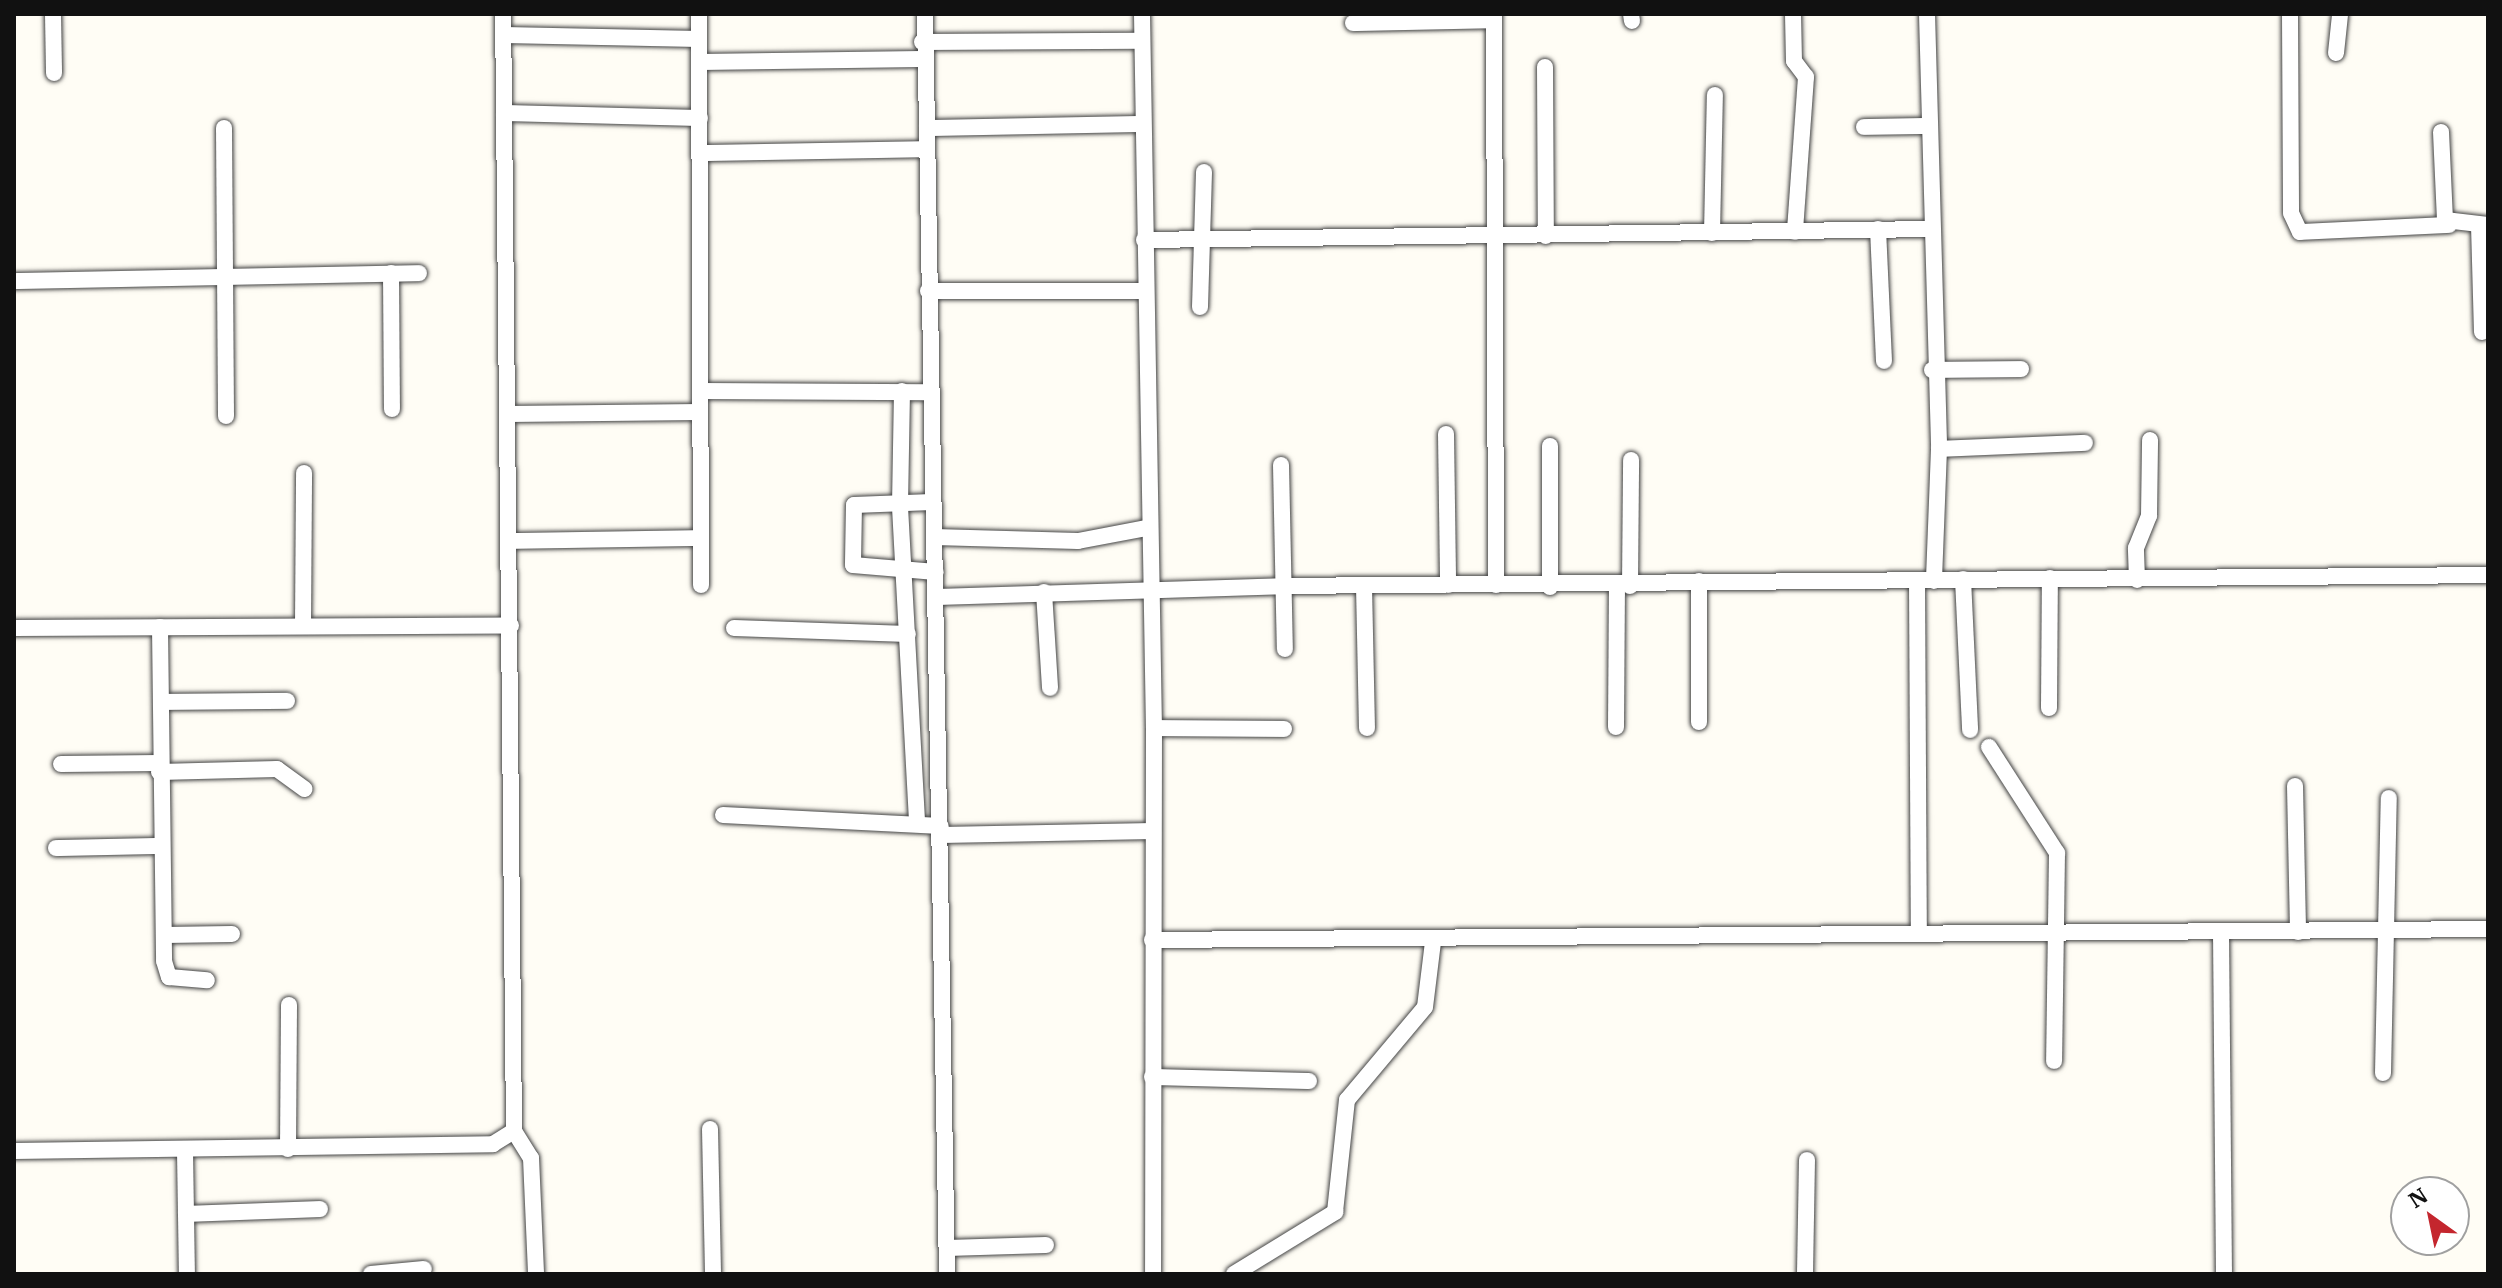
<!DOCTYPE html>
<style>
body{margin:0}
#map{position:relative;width:2502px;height:1288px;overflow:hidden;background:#fffdf5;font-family:"IBM Plex Serif",serif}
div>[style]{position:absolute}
.roads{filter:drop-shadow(0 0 2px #444) drop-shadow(0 0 2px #444)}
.minor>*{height:16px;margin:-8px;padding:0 8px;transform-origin:8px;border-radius:8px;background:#fff}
span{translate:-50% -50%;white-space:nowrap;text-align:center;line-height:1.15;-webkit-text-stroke:8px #fff;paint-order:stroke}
.frame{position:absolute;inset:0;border:16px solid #111;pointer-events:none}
.north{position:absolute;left:2390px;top:1176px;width:80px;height:80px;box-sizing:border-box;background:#fff;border:2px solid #a0a0a0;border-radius:50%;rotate:327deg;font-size:22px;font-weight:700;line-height:32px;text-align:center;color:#111}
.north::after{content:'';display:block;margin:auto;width:28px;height:36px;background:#c4262e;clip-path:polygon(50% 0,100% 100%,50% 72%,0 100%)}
</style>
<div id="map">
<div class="roads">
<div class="minor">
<div style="left:53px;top:14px;width:59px;rotate:89deg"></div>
<div style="left:699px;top:14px;width:571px;rotate:89.8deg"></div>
<div style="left:925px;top:14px;width:1260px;rotate:89deg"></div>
<div style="left:1142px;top:14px;width:714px;rotate:89.04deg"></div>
<div style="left:1154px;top:728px;width:546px;rotate:90.1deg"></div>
<div style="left:1494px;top:14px;width:571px;rotate:89.8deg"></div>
<div style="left:1631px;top:14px;width:7px;rotate:82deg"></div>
<div style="left:1793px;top:14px;width:47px;rotate:88.8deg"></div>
<div style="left:1794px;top:61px;width:20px;rotate:53deg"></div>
<div style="left:1806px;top:77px;width:155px;rotate:94.1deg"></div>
<div style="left:1927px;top:14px;width:435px;rotate:88.4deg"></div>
<div style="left:1939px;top:449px;width:132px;rotate:92.2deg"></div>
<div style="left:2290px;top:14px;width:199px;rotate:89.7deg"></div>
<div style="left:2291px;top:213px;width:21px;rotate:65deg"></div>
<div style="left:2300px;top:232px;width:149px;rotate:-2.7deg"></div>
<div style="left:1353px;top:23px;width:141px;rotate:-1.2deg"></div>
<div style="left:504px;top:35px;width:195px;rotate:1.2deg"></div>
<div style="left:922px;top:42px;width:220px;rotate:-0.3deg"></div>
<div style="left:2336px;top:53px;width:39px;rotate:-84deg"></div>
<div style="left:700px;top:62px;width:221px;rotate:-0.8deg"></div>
<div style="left:1545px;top:67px;width:169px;rotate:89.7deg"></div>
<div style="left:504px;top:113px;width:196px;rotate:1.5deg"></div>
<div style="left:1864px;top:127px;width:65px;rotate:-0.9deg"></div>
<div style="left:224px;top:128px;width:288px;rotate:89.6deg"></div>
<div style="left:927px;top:128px;width:216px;rotate:-1.1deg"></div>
<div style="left:2441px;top:132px;width:88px;rotate:87.4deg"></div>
<div style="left:2445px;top:220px;width:43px;rotate:6.6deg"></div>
<div style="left:701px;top:153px;width:226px;rotate:-1deg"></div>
<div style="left:2479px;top:225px;width:107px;rotate:88.4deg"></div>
<div style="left:1878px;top:229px;width:132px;rotate:87.4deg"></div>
<div style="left:1712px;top:233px;width:138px;rotate:-88.8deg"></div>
<div style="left:1144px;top:240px;width:786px;rotate:-0.8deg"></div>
<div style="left:391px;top:273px;width:136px;rotate:89.6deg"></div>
<div style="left:14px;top:281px;width:405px;rotate:-1.1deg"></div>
<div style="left:928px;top:291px;width:216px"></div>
<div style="left:1200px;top:307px;width:135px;rotate:-88.3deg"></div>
<div style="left:1932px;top:370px;width:89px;rotate:-0.6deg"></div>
<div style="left:700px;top:391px;width:228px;rotate:0.3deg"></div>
<div style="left:902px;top:391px;width:116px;rotate:91deg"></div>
<div style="left:900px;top:507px;width:314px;rotate:86.9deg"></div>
<div style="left:508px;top:414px;width:192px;rotate:-0.6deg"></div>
<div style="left:1446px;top:434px;width:151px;rotate:89.2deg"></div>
<div style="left:1550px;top:446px;width:141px;rotate:90deg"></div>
<div style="left:1939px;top:449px;width:146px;rotate:-2.4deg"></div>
<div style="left:1281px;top:465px;width:184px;rotate:88.8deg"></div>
<div style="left:932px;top:502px;width:78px;rotate:177.8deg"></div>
<div style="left:854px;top:505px;width:60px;rotate:91deg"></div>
<div style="left:853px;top:565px;width:83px;rotate:4.8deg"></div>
<div style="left:934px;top:537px;width:144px;rotate:1.6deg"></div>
<div style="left:1078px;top:541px;width:69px;rotate:-10.8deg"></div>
<div style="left:510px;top:541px;width:191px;rotate:-0.9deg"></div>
<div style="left:1963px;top:579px;width:151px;rotate:87.3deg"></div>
<div style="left:2137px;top:580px;width:32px;rotate:-92deg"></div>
<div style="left:2136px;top:548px;width:35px;rotate:-68deg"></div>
<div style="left:2149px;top:516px;width:76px;rotate:-89.2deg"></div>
<div style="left:1917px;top:581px;width:351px;rotate:89.7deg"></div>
<div style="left:1364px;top:586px;width:142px;rotate:88.8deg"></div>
<div style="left:1630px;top:586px;width:126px;rotate:-89.5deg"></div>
<div style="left:1044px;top:592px;width:96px;rotate:86.4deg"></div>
<div style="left:937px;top:597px;width:345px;rotate:-1.8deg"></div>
<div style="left:1282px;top:586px;width:1206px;rotate:-0.52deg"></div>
<div style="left:303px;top:625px;width:152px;rotate:-89.6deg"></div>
<div style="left:160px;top:627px;width:334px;rotate:89.3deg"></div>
<div style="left:164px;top:961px;width:17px;rotate:73deg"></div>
<div style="left:169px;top:977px;width:38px;rotate:5deg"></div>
<div style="left:14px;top:628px;width:497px;rotate:-0.3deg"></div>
<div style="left:734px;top:628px;width:174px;rotate:2deg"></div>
<div style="left:163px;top:702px;width:124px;rotate:-0.5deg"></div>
<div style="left:2049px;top:708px;width:130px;rotate:-89.6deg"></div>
<div style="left:1699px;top:722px;width:141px;rotate:-90deg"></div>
<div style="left:1616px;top:727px;width:139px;rotate:-89.6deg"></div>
<div style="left:1154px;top:728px;width:130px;rotate:0.4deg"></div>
<div style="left:1989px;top:747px;width:126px;rotate:57.3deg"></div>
<div style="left:2057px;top:853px;width:208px;rotate:90.8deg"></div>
<div style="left:61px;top:764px;width:98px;rotate:-0.6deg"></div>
<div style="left:159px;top:772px;width:118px;rotate:-1.5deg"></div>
<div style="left:277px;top:769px;width:34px;rotate:36deg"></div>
<div style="left:2295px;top:786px;width:146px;rotate:88.8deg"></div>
<div style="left:723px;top:815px;width:218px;rotate:2.9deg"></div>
<div style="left:941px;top:835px;width:212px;rotate:-1.1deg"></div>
<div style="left:56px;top:848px;width:103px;rotate:-1.1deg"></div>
<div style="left:2221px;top:932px;width:342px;rotate:89.5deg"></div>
<div style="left:165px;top:935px;width:67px;rotate:-0.9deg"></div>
<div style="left:1152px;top:940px;width:1336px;rotate:-0.47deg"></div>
<div style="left:2383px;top:1073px;width:275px;rotate:-88.8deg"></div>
<div style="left:1152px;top:1077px;width:157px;rotate:1.5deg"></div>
<div style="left:710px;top:1129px;width:145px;rotate:88.8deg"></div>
<div style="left:514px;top:1131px;width:32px;rotate:58deg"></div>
<div style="left:531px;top:1158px;width:116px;rotate:87.5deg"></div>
<div style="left:288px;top:1149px;width:144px;rotate:-89.6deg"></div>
<div style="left:14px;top:1151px;width:479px;rotate:-0.8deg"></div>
<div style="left:493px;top:1144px;width:25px;rotate:-32deg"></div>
<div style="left:514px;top:1131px;width:1117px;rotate:-90.56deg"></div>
<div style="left:185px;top:1151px;width:123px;rotate:89.1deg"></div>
<div style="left:186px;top:1214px;width:134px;rotate:-2.1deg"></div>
<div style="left:947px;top:1248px;width:99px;rotate:-1.7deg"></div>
<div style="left:371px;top:1274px;width:53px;rotate:-5.4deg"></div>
<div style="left:1234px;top:1274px;width:119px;rotate:-31.5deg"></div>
<div style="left:1335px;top:1212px;width:113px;rotate:-83.9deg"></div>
<div style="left:1347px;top:1100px;width:121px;rotate:-50deg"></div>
<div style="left:1425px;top:1007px;width:65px;rotate:-83deg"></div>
<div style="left:1805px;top:1274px;width:114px;rotate:-89deg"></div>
</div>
</div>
<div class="frame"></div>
<div class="north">N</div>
</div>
